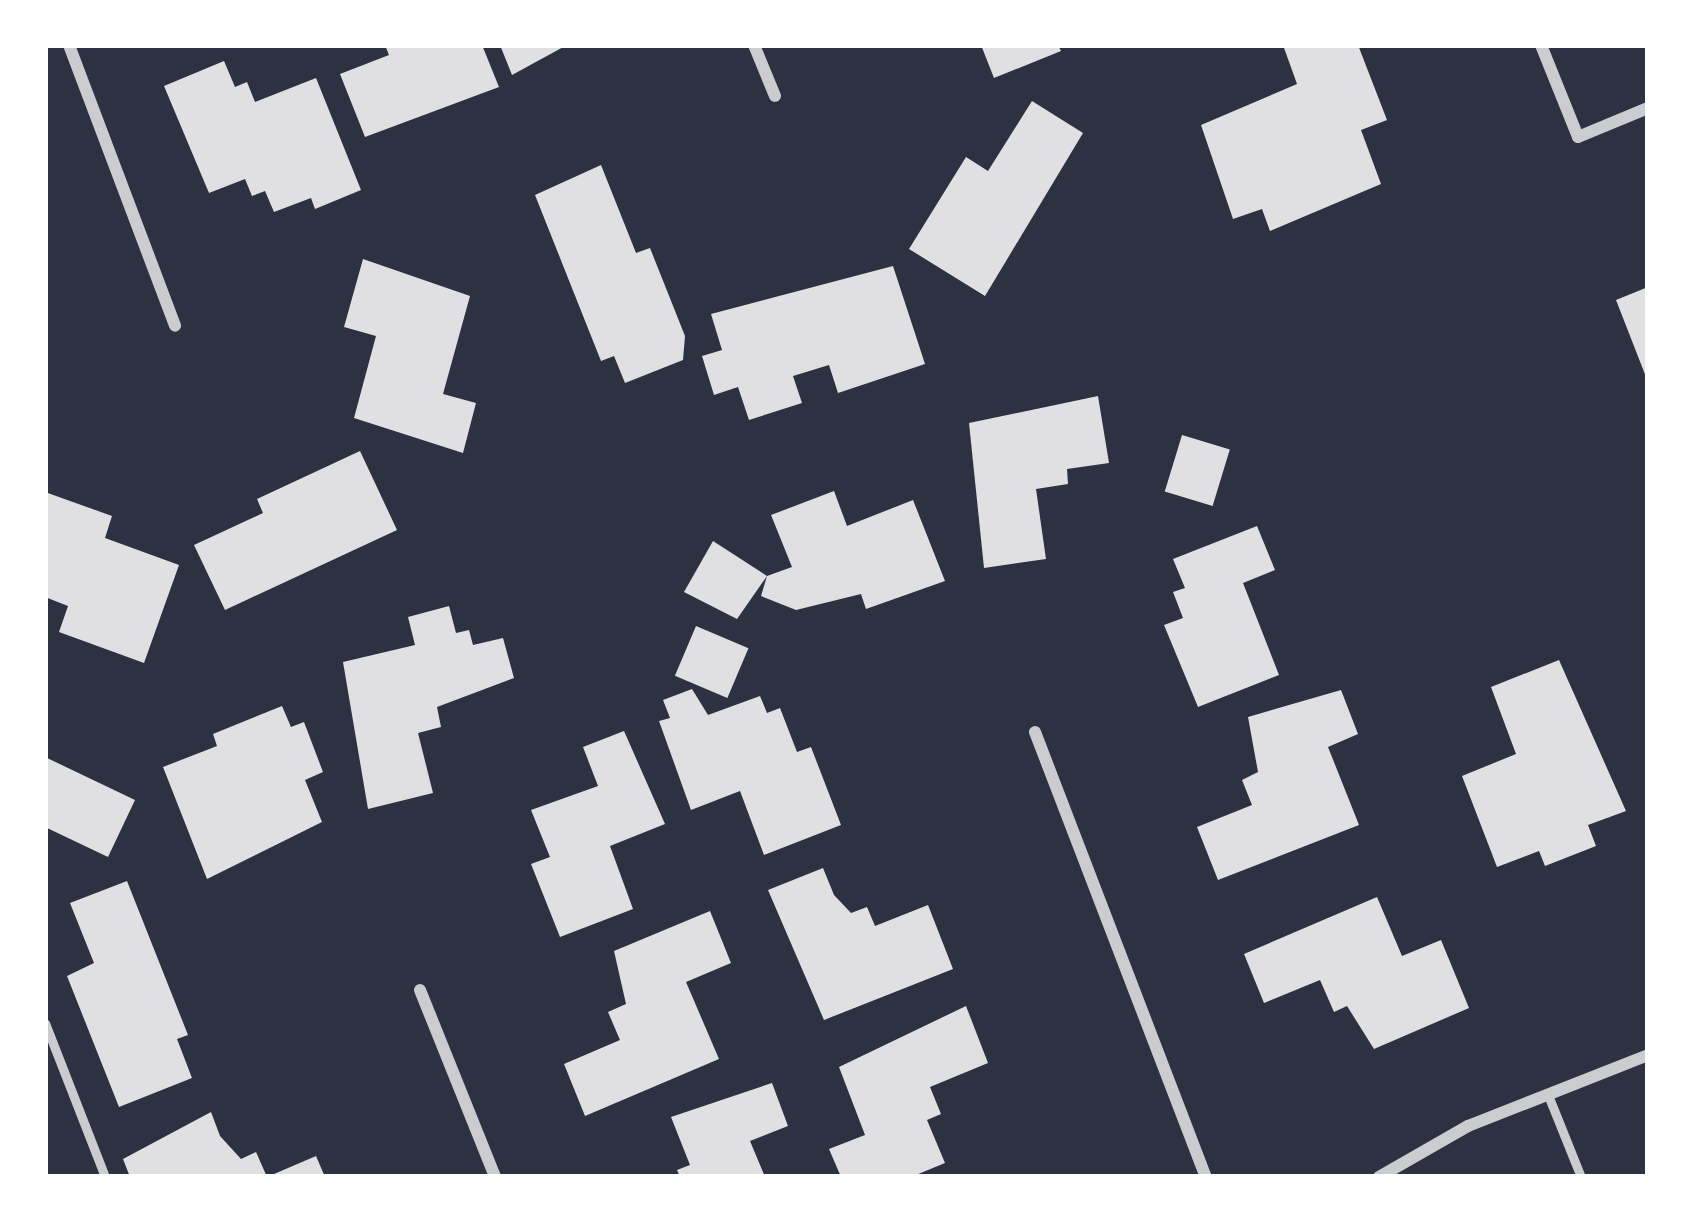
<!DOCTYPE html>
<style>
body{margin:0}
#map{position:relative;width:1693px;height:1222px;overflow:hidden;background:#2d3142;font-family:Montserrat,sans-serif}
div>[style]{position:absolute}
.building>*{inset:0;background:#e0e0e3;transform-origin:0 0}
.service>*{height:9px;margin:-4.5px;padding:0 4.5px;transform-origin:4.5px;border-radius:4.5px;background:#caccd0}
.minor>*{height:12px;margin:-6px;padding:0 6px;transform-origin:6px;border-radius:6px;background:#caccd0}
span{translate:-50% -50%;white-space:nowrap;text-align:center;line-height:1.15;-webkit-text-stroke:12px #fff;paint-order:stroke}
.frame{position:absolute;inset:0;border:48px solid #fff;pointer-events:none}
</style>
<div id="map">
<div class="building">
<div style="clip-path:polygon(385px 45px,482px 45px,499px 87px,365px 137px,340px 74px,389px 55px)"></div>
<div style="clip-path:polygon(500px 45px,567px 45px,512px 75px)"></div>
<div style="clip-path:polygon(981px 45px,1058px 45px,1061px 51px,994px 78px)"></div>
<div style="clip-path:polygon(1283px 45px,1358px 45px,1387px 120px,1361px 130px,1381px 184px,1270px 231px,1262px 209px,1233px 219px,1201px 125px,1297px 84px)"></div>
<div style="clip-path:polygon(224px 61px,235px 87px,247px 82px,255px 102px,316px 78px,361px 190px,315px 209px,311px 198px,274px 212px,265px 191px,252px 196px,245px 179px,209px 193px,164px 86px)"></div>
<div style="clip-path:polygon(1032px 101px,1083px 133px,985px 296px,909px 249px,966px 157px,988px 171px)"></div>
<div style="clip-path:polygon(601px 165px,636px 253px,650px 248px,685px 336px,683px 360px,625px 383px,614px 356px,601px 361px,535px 195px)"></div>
<div style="clip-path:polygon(363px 259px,470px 296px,443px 394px,476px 403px,463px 453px,354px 418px,376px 336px,344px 327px)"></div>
<div style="clip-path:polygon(893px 266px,925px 364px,838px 393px,829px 365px,793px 376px,802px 403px,749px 420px,738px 387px,714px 395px,702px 356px,722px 350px,711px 314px)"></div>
<div style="clip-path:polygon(1648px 287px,1648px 382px,1616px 300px)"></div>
<div style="clip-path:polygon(1098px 396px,1109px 463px,1067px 469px,1068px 484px,1036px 489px,1046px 559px,984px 568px,969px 423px)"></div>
<div style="left:1182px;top:435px;width:50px;height:59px;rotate:17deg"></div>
<div style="clip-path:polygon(360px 451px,397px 530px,225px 610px,194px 545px,263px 513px,257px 499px)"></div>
<div style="clip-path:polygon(834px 491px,847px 526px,913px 500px,945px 581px,866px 609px,861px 594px,796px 610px,761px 596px,767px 576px,792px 567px,771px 515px)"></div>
<div style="clip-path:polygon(45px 492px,112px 516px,105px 538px,179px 565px,144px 663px,59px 632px,68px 606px,45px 597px)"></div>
<div style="clip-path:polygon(1257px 526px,1275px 570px,1243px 583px,1279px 675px,1198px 707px,1164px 625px,1183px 618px,1173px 592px,1185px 588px,1173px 559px)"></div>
<div style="clip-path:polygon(713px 541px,767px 576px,737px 619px,684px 592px)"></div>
<div style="clip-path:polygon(449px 606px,456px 633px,469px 630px,473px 645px,503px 638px,514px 678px,437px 707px,441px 727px,418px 733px,433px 793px,368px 809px,343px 662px,415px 645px,408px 617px)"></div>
<div style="left:696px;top:626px;width:57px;height:54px;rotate:23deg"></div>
<div style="clip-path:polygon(1559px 660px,1626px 811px,1588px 825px,1596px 846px,1545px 866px,1539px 851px,1497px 867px,1462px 776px,1516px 754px,1491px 687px)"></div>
<div style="clip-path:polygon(692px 689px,708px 715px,760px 696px,767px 713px,780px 708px,797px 752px,811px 747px,841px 825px,764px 855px,740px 791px,691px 810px,659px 721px,670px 718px,663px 700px)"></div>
<div style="clip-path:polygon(1341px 690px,1358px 734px,1328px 747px,1359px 825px,1218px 880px,1197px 827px,1252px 805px,1242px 780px,1258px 772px,1248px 717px)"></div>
<div style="clip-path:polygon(282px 706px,291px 727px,304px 722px,323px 772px,305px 780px,322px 822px,207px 879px,163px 767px,217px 746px,213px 734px)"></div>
<div style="clip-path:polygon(624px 731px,665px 824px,610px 846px,633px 909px,560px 937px,531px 864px,550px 857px,531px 810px,598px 786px,583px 747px)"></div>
<div style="clip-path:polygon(45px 757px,135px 800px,108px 857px,45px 827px)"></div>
<div style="clip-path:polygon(823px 868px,834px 895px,851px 913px,867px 907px,875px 926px,928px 905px,953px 969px,824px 1020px,768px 890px)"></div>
<div style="clip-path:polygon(127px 881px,188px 1035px,177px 1039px,192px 1078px,119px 1107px,67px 976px,94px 963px,70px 903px)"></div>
<div style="clip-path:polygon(1377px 897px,1402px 956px,1441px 940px,1469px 1008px,1374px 1049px,1347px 1006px,1334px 1012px,1320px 980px,1264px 1003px,1244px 954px)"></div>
<div style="clip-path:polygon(710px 911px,731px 963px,686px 982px,719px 1059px,585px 1116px,564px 1064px,620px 1040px,608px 1012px,626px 1004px,614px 951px)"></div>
<div style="clip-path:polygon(966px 1006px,988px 1063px,930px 1087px,941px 1114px,927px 1120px,945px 1163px,911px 1177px,841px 1177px,829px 1149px,865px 1135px,839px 1067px)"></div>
<div style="clip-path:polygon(772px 1083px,788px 1126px,750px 1141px,765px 1177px,680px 1177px,677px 1170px,690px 1165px,671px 1117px)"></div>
<div style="clip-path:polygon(211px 1112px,220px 1136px,241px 1159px,256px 1152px,267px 1177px,316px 1156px,325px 1177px,130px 1177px,123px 1159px)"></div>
</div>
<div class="service">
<div style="left:45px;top:1023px;width:165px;rotate:68.7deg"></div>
<div style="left:1548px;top:1095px;width:88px;rotate:68.1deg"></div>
</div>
<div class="minor">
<div style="left:69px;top:45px;width:300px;rotate:69.3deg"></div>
<div style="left:754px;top:45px;width:55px;rotate:67.6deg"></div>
<div style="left:1541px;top:45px;width:99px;rotate:68.1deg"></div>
<div style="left:1578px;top:137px;width:76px;rotate:-22.5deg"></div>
<div style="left:1035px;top:732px;width:477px;rotate:69deg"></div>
<div style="left:420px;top:990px;width:201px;rotate:68.1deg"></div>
<div style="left:1379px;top:1177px;width:103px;rotate:-29.8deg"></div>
<div style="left:1468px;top:1126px;width:193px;rotate:-21.5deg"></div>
</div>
<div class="frame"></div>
</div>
